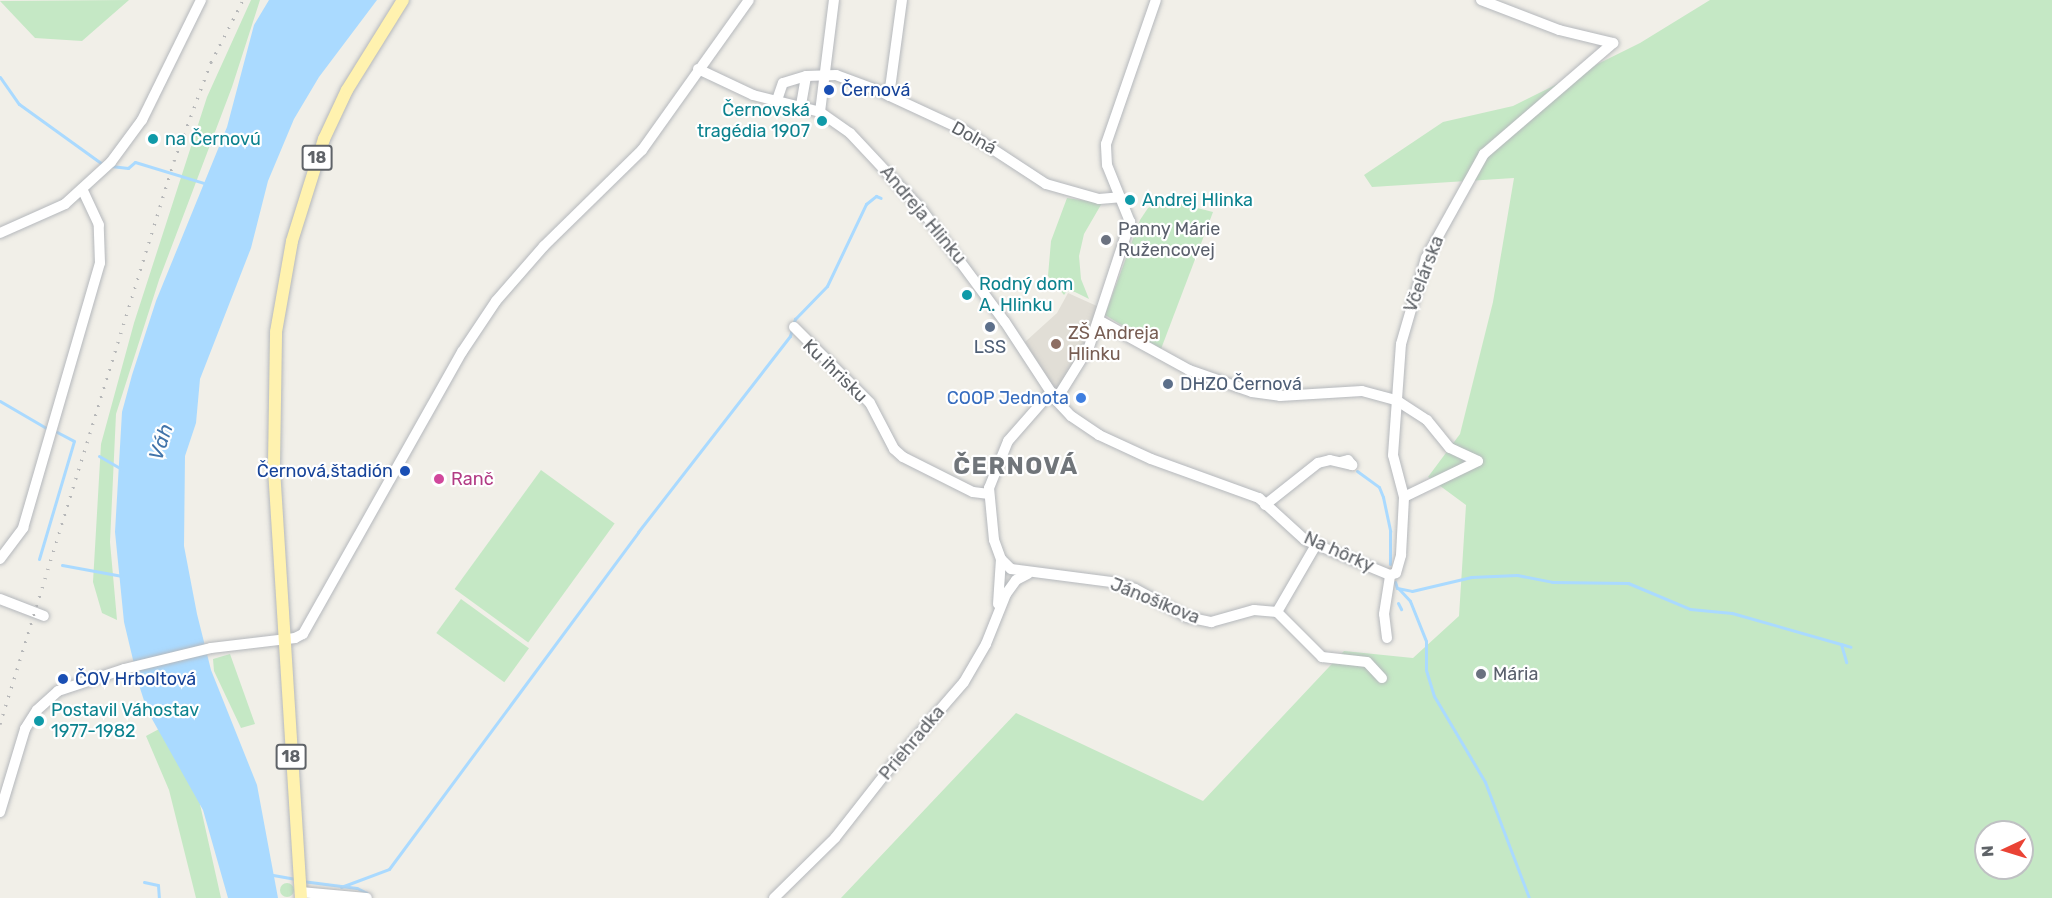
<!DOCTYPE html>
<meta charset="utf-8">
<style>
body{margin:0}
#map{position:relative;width:2052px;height:898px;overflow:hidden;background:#f1efe8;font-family:Rubik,sans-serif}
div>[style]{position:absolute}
.education>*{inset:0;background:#e1ded6}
.green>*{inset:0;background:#c5e8c5;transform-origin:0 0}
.round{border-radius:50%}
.water>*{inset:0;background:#aadaff}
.stream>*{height:3px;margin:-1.5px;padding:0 1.5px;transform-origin:1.5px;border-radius:1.5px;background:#aadaff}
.roads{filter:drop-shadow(0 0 2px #b5b8bc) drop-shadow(0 0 2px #b5b8bc)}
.minor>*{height:10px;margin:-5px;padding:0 5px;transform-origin:5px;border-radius:5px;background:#fff}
.major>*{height:12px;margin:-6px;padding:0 6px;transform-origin:6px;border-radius:6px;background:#fff2af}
.rail>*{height:3px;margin-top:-1.5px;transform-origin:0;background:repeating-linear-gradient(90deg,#b6b7b8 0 1.5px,transparent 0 9.5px)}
.dots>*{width:16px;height:16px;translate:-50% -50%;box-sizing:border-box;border:3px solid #fff;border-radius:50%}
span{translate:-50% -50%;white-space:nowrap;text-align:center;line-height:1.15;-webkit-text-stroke:4.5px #fff;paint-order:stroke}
.shield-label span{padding:2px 4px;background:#fff;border:2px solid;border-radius:4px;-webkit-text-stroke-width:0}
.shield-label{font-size:16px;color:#5f6368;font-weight:700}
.transit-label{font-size:18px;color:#164399}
.left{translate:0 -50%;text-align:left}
.right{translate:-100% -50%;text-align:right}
.culture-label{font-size:18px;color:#0d838f}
.street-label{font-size:18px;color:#5f6368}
.worship-label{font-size:18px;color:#5b616d}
.education-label{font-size:18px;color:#785e54}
.service-label{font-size:18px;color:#4e5e75}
.shop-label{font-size:18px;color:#366cbe}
.hotel-label{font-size:18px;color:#b23c85}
.water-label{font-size:20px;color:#4174aa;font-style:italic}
.district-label{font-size:24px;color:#70757a;font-weight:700;letter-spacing:1.5px}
.north{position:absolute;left:1974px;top:820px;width:60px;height:60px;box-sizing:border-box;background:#fff;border:2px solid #bfc1c3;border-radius:50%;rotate:266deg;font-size:16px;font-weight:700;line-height:24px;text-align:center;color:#5f6368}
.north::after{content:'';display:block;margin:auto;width:21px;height:27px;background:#ea4335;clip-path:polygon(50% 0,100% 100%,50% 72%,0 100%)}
</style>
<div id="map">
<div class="education">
<div style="clip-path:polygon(1068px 293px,1099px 307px,1084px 347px,1057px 393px,1025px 342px,1057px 313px)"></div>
</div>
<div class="green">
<div style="clip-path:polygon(129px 0,82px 41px,35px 38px,0 1px)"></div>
<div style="clip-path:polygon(251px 0,260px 0,232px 87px,159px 280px,116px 414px,110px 542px,117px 620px,102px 613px,93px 582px,101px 444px,134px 323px,207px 97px)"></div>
<div style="clip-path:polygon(evenodd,1710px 0,2052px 0,2052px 898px,841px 898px,1016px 713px,1203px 801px,1344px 651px,1413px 658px,1459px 616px,1466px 505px,1428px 477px,1460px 434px,1493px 302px,1514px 178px,1372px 187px,1364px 175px,1443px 122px,1513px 106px,1640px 43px,1710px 0,1986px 832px,2022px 832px,2022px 868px,1986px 868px,1986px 832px)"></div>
<div style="clip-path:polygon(1067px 198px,1102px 203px,1084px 234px,1079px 256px,1081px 279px,1089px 299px,1075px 292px,1067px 291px,1064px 295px,1048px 276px,1051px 241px)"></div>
<div style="clip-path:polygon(1166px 200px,1213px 212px,1161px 349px,1105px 315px,1140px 220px,1148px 208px)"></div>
<div style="left:541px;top:470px;width:91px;height:147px;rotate:36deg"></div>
<div style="left:461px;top:599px;width:84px;height:42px;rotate:36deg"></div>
<div style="clip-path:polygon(230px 654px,255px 724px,241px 728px,214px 671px,213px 659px)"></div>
<div style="clip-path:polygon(159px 729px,197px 791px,221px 898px,196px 898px,169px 790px,146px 736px)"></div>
<div class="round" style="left:280px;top:883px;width:14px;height:14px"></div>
</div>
<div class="water">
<div style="clip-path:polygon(269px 0,377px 0,319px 77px,294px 119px,268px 181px,251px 248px,200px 379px,196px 423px,185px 456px,184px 546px,197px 614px,211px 670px,257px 785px,278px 898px,228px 898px,203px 810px,147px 710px,139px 685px,124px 622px,115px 532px,122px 412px,132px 375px,156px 301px,227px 127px,254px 25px)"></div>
</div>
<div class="stream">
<div style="left:0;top:77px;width:33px;rotate:55deg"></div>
<div style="left:19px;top:104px;width:106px;rotate:35.8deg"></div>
<div style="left:111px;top:166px;width:17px;rotate:7deg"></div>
<div style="left:128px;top:168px;width:9px;rotate:-41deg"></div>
<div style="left:135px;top:162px;width:75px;rotate:17deg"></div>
<div style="left:0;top:401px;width:53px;rotate:30.4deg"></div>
<div style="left:57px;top:432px;width:19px;rotate:28deg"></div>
<div style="left:99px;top:456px;width:28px;rotate:30deg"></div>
<div style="left:1357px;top:471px;width:27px;rotate:36deg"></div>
<div style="left:1379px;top:487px;width:11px;rotate:68deg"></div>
<div style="left:1383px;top:497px;width:35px;rotate:78deg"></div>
<div style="left:1390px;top:531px;width:33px;rotate:90deg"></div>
<div style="left:39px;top:559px;width:123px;rotate:-73.5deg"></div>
<div style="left:62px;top:565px;width:61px;rotate:10.4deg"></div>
<div style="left:1395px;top:582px;width:6px;rotate:72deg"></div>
<div style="left:1397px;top:588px;width:15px;rotate:11deg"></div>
<div style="left:1412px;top:591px;width:61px;rotate:-13.3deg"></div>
<div style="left:1471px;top:577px;width:46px;rotate:-2.5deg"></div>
<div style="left:1517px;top:575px;width:36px;rotate:11deg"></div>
<div style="left:1552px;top:582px;width:76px;rotate:0.8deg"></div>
<div style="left:1628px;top:583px;width:67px;rotate:22.8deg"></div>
<div style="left:1690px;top:609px;width:42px;rotate:5.4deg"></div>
<div style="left:1732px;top:613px;width:113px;rotate:15.9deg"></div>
<div style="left:1841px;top:644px;width:19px;rotate:74deg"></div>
<div style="left:1399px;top:589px;width:16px;rotate:47deg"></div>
<div style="left:1410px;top:601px;width:43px;rotate:68.2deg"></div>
<div style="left:1426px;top:641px;width:29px;rotate:90deg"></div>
<div style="left:1426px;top:670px;width:27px;rotate:73deg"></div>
<div style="left:1434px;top:696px;width:100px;rotate:59.3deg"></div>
<div style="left:1485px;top:782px;width:124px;rotate:69.2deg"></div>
<div style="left:1398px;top:603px;width:7px;rotate:63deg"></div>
<div style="left:1841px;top:644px;width:10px;rotate:17deg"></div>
<div style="left:273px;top:875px;width:23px;rotate:10deg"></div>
<div style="left:302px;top:881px;width:55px;rotate:7.3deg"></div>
<div style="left:357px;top:888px;width:11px;rotate:27deg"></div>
<div style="left:144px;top:882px;width:14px;rotate:12deg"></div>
<div style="left:158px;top:885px;width:13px;rotate:86deg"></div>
<div style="left:341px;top:887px;width:51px;rotate:-20.6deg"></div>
<div style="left:389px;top:869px;width:419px;rotate:-53.5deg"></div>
<div style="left:638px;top:532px;width:248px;rotate:-52.2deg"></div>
<div style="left:790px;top:336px;width:18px;rotate:-74deg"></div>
<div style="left:795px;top:319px;width:46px;rotate:-45.9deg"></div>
<div style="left:827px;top:286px;width:91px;rotate:-64.6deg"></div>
<div style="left:866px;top:204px;width:13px;rotate:-39deg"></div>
<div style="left:876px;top:196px;width:5px;rotate:22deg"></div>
</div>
<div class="roads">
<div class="minor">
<div style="left:1481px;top:0;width:84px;rotate:21deg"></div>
<div style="left:1559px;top:30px;width:56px;rotate:13.5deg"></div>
<div style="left:698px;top:69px;width:61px;rotate:25.3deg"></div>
<div style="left:753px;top:95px;width:69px;rotate:14.2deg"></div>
<div style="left:820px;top:112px;width:37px;rotate:35deg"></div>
<div style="left:850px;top:133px;width:105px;rotate:46.9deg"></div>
<div style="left:922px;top:210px;width:139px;rotate:53.5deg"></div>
<div style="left:1005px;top:322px;width:93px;rotate:56.8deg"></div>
<div style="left:1056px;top:400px;width:22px;rotate:47deg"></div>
<div style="left:1071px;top:416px;width:34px;rotate:34deg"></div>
<div style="left:1099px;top:435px;width:57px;rotate:24.8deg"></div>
<div style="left:1151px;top:459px;width:115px;rotate:19.9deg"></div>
<div style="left:1259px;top:498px;width:62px;rotate:42.4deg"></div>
<div style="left:1305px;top:540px;width:92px;rotate:22.4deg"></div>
<div style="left:1390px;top:575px;width:6px;rotate:-18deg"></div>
<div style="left:1396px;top:573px;width:19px;rotate:-74deg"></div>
<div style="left:1401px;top:555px;width:58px;rotate:-87deg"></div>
<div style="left:1404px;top:497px;width:43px;rotate:-104.7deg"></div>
<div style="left:1393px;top:455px;width:111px;rotate:-85.9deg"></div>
<div style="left:1401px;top:344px;width:90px;rotate:-73.8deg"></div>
<div style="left:1426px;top:258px;width:119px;rotate:-60.9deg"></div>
<div style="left:1484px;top:154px;width:170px;rotate:-40.7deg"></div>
<div style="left:889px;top:96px;width:97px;rotate:-82.3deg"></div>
<div style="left:777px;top:100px;width:18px;rotate:-71deg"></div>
<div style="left:783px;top:83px;width:24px;rotate:-17deg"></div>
<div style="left:801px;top:105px;width:29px;rotate:-80deg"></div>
<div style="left:806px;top:76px;width:30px;rotate:-2deg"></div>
<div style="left:836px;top:75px;width:46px;rotate:20.4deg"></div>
<div style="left:879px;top:91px;width:95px;rotate:24.9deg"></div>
<div style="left:965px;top:131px;width:97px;rotate:33.2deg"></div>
<div style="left:1046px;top:184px;width:55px;rotate:15.8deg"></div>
<div style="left:1099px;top:199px;width:21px;rotate:-5deg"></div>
<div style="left:820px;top:112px;width:113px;rotate:-82.9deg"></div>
<div style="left:0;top:233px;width:71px;rotate:-24deg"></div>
<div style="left:65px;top:204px;width:62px;rotate:-42.4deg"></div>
<div style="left:111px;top:162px;width:52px;rotate:-53.6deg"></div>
<div style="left:142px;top:120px;width:134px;rotate:-63.8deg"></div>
<div style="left:1100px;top:321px;width:102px;rotate:28.8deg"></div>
<div style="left:1189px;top:370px;width:67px;rotate:19.2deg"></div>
<div style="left:1252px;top:392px;width:28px;rotate:8deg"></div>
<div style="left:1280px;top:396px;width:82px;rotate:-3.5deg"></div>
<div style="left:1362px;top:391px;width:35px;rotate:15deg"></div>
<div style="left:1396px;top:400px;width:37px;rotate:33deg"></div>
<div style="left:1427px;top:420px;width:36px;rotate:51deg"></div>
<div style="left:1450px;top:448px;width:31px;rotate:25deg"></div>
<div style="left:794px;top:327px;width:107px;rotate:45deg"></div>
<div style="left:870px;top:403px;width:52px;rotate:62.4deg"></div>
<div style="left:894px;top:449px;width:12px;rotate:42deg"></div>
<div style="left:903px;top:457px;width:78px;rotate:26.6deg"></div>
<div style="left:973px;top:492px;width:16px;rotate:7deg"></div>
<div style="left:1051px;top:392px;width:65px;rotate:131.3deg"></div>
<div style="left:1008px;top:441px;width:51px;rotate:112deg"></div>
<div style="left:989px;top:488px;width:52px;rotate:84.5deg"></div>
<div style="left:994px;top:540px;width:20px;rotate:70deg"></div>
<div style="left:1001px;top:559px;width:14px;rotate:45deg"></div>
<div style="left:1011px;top:569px;width:101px;rotate:7.4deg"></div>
<div style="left:1111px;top:582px;width:25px;rotate:16deg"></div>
<div style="left:1135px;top:589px;width:59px;rotate:28.3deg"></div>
<div style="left:1187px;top:617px;width:25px;rotate:12deg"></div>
<div style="left:1211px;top:622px;width:45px;rotate:-15.6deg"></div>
<div style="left:1254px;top:610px;width:23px;rotate:5deg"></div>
<div style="left:1277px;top:612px;width:64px;rotate:45deg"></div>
<div style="left:1322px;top:657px;width:45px;rotate:6.3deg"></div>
<div style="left:1367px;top:662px;width:22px;rotate:47deg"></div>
<div style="left:1056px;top:400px;width:62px;rotate:-58.1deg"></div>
<div style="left:1089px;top:347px;width:132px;rotate:-71.8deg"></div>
<div style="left:1130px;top:222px;width:61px;rotate:-112deg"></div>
<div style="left:1107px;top:165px;width:21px;rotate:-93deg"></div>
<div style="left:1106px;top:144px;width:152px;rotate:-70.9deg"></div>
<div style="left:1404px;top:497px;width:82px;rotate:-25.9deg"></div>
<div style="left:1265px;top:505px;width:68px;rotate:-38.4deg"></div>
<div style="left:1318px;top:463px;width:12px;rotate:-14deg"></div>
<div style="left:1330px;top:460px;width:23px;rotate:13deg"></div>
<div style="left:1352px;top:465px;width:6px;rotate:-129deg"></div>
<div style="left:1348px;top:460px;width:7px;rotate:164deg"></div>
<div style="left:0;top:559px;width:39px;rotate:-53deg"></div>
<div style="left:23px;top:528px;width:276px;rotate:-73.8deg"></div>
<div style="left:100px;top:263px;width:38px;rotate:-92deg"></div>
<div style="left:99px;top:225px;width:38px;rotate:-115deg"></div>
<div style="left:0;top:599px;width:47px;rotate:21.1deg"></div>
<div style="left:998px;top:604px;width:45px;rotate:-86.2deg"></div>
<div style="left:1277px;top:612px;width:78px;rotate:-59.8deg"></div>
<div style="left:1387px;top:638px;width:24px;rotate:-97deg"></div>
<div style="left:1384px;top:614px;width:39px;rotate:-81deg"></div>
<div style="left:0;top:812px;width:87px;rotate:-73.2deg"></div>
<div style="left:25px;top:729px;width:22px;rotate:-58deg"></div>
<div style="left:37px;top:710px;width:28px;rotate:-42deg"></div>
<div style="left:58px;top:691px;width:70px;rotate:-18.4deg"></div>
<div style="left:124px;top:669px;width:89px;rotate:-13.6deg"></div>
<div style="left:211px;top:648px;width:85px;rotate:-6.8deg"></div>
<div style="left:295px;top:638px;width:9px;rotate:-27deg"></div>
<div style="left:303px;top:634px;width:324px;rotate:-60.6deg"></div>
<div style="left:462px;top:352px;width:61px;rotate:-56.3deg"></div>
<div style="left:496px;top:301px;width:73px;rotate:-48.9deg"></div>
<div style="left:544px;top:246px;width:137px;rotate:-44.4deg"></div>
<div style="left:642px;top:150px;width:184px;rotate:-54.5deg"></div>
<div style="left:300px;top:892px;width:67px;rotate:5.1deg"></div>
<div style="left:774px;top:898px;width:86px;rotate:-44.5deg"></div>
<div style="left:835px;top:838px;width:94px;rotate:-51.9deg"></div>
<div style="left:893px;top:764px;width:108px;rotate:-49.1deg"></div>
<div style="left:964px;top:682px;width:44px;rotate:-59.9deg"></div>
<div style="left:986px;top:644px;width:54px;rotate:-68.2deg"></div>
<div style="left:1006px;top:594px;width:17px;rotate:-54deg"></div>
<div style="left:1016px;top:580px;width:13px;rotate:-27deg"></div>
</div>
<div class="major">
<div style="left:301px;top:898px;width:435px;rotate:-93.6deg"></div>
<div style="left:274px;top:464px;width:132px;rotate:-89.1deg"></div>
<div style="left:276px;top:332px;width:92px;rotate:-80deg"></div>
<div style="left:292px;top:241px;width:107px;rotate:-72.6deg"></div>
<div style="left:324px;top:139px;width:54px;rotate:-64.9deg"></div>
<div style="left:347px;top:90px;width:106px;rotate:-58.1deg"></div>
</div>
</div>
<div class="rail">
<div style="left:0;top:724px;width:589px;rotate:-72.83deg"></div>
<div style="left:174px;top:161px;width:106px;rotate:-69.5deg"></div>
<div style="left:211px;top:62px;width:70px;rotate:-62.7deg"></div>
</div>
<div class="dots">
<div style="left:829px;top:90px;background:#1a4fb4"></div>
<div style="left:822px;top:121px;background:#0f9aa8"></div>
<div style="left:153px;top:139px;background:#0f9aa8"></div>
<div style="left:1130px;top:200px;background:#0f9aa8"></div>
<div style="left:1106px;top:240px;background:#6b7280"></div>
<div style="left:967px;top:295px;background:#0f9aa8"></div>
<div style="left:990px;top:327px;background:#5c6f8a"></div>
<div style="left:1056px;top:344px;background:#8d6e63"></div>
<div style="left:1168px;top:384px;background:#5c6f8a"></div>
<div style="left:1081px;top:398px;background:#3f7fe0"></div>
<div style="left:405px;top:471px;background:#1a4fb4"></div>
<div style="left:439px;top:479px;background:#d1479c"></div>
<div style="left:1481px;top:674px;background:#6b7280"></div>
<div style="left:63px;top:679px;background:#1a4fb4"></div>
<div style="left:39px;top:721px;background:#0f9aa8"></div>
</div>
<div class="shield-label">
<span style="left:317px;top:158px">18</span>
<span style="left:291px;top:757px">18</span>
</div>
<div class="transit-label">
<span class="left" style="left:841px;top:90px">Černová</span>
<span class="right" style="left:393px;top:471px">Černová,štadión</span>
<span class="left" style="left:75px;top:679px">ČOV Hrboltová</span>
</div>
<div class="culture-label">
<span class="right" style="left:810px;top:121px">Černovská<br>tragédia 1907</span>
<span class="left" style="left:165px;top:139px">na Černovú</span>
<span class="left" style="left:1142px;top:200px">Andrej Hlinka</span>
<span class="left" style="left:979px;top:295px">Rodný dom<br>A. Hlinku</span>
<span class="left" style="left:51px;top:721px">Postavil Váhostav<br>1977-1982</span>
</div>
<div class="street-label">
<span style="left:974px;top:138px;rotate:29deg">Dolná</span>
<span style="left:923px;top:215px;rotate:50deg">Andreja Hlinku</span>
<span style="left:1424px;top:274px;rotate:-69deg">Včelárska</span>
<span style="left:835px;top:371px;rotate:44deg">Ku ihrisku</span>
<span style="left:1339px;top:552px;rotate:24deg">Na hôrky</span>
<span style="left:1155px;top:601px;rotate:22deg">Jánošíkova</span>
<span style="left:912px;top:743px;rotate:-50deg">Priehradka</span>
</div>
<div class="worship-label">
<span class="left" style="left:1118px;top:240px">Panny Márie<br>Ružencovej</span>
<span class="left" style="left:1493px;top:674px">Mária</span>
</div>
<div class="education-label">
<span class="left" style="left:1068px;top:344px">ZŠ Andreja<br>Hlinku</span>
</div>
<div class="service-label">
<span style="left:990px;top:347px">LSS</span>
<span class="left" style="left:1180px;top:384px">DHZO Černová</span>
</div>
<div class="shop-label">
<span class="right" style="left:1069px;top:398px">COOP Jednota</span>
</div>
<div class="hotel-label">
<span class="left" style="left:451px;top:479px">Ranč</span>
</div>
<div class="water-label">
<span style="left:161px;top:442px;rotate:-72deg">Váh</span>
</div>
<div class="district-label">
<span style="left:1016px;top:467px">ČERNOVÁ</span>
</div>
<div class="north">N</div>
</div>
